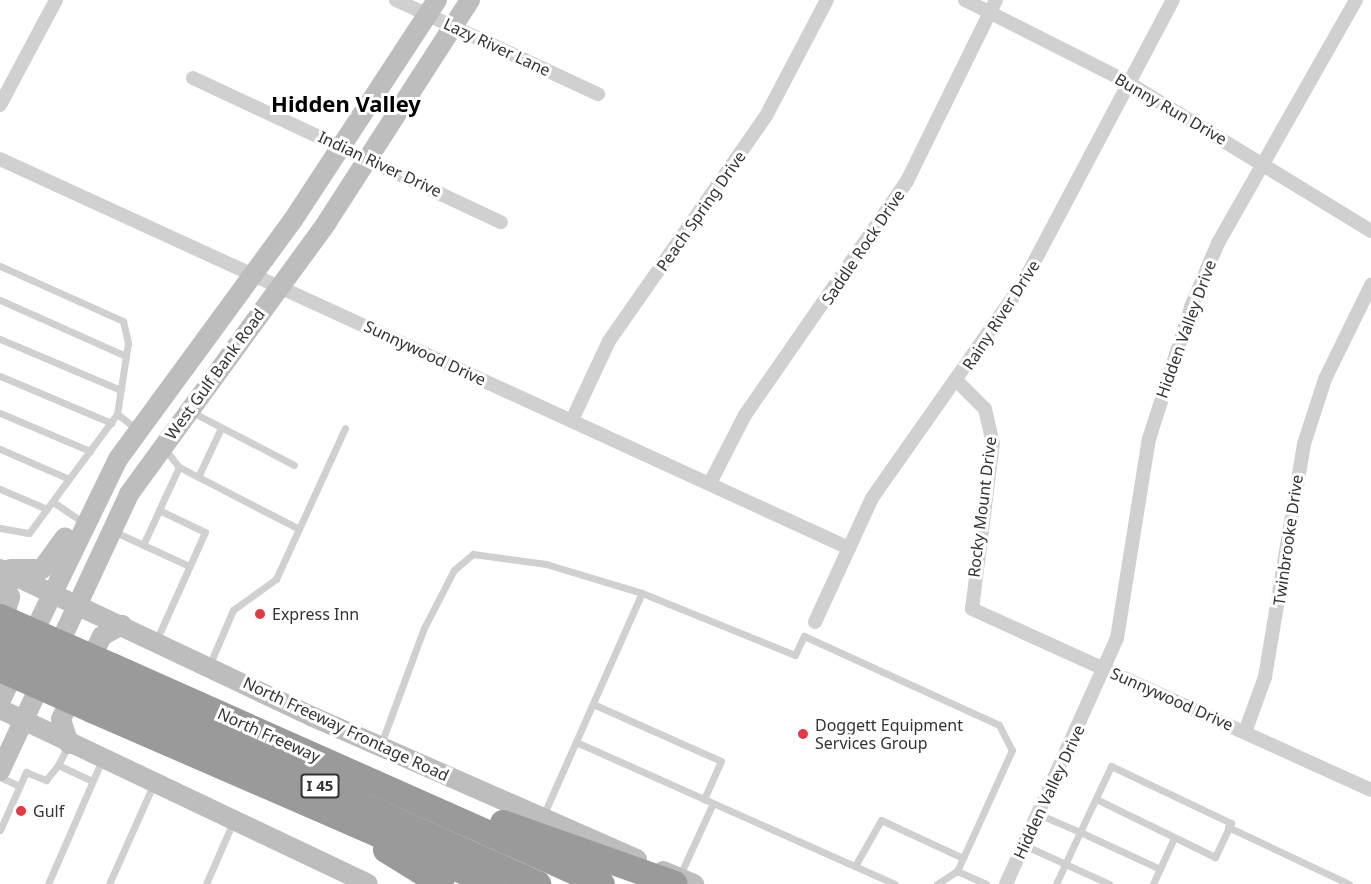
<!DOCTYPE html>
<style>
body{margin:0}
#map{position:relative;width:1371px;height:884px;overflow:hidden;background:#fff;font-family:"Noto Sans",sans-serif}
div>[style]{position:absolute}
.service>*{height:7px;margin:-3.5px;padding:0 3.5px;transform-origin:3.5px;border-radius:3.5px;background:#d0d0d0}
.minor>*{height:14px;margin:-7px;padding:0 7px;transform-origin:7px;border-radius:7px;background:#d0d0d0}
.secondary>*{height:20px;margin:-10px;padding:0 10px;transform-origin:10px;border-radius:10px;background:#bdbdbd}
.motorway>*{height:26px;margin:-13px;padding:0 13px;transform-origin:13px;border-radius:13px;background:#9a9a9a}
.motorway-bridge>*{height:26px;margin:-13px;padding:0 13px;transform-origin:13px;border-radius:13px;background:#9a9a9a}
.dots>*{width:16px;height:16px;translate:-50% -50%;box-sizing:border-box;border:3px solid #fff;border-radius:50%}
span{translate:-50% -50%;white-space:nowrap;text-align:center;line-height:1.15;-webkit-text-stroke:6px #fff;paint-order:stroke}
.shield-label span{padding:2px 4px;background:#fff;border:2px solid;border-radius:4px;-webkit-text-stroke-width:0}
.shield-label{font-size:15px;color:#333;font-weight:700}
.street-label{font-size:16px;color:#333}
.poi-label{font-size:16px;color:#333}
.left{translate:0 -50%;text-align:left}
.district-label{font-size:22px;color:#000;font-weight:700}
</style>
<div id="map">
<div class="service">
<div style="left:0;top:266px;width:135px;rotate:24.1deg"></div>
<div style="left:123px;top:321px;width:23px;rotate:77deg"></div>
<div style="left:128px;top:343px;width:72px;rotate:98.8deg"></div>
<div style="left:117px;top:414px;width:26px;rotate:37deg"></div>
<div style="left:0;top:300px;width:138px;rotate:24deg"></div>
<div style="left:0;top:339px;width:131px;rotate:22.9deg"></div>
<div style="left:0;top:376px;width:121px;rotate:22.9deg"></div>
<div style="left:190px;top:411px;width:117px;rotate:27.4deg"></div>
<div style="left:0;top:413px;width:98px;rotate:22.9deg"></div>
<div style="left:164px;top:448px;width:24px;rotate:52deg"></div>
<div style="left:179px;top:467px;width:135px;rotate:27.3deg"></div>
<div style="left:0;top:449px;width:75px;rotate:23.5deg"></div>
<div style="left:198px;top:477px;width:52px;rotate:-64.9deg"></div>
<div style="left:0;top:489px;width:51px;rotate:23.1deg"></div>
<div style="left:53px;top:502px;width:36px;rotate:34deg"></div>
<div style="left:159px;top:510px;width:47px;rotate:-65.1deg"></div>
<div style="left:0;top:528px;width:29px;rotate:10deg"></div>
<div style="left:29px;top:533px;width:148px;rotate:-53.5deg"></div>
<div style="left:113px;top:531px;width:84px;rotate:24.7deg"></div>
<div style="left:143px;top:545px;width:38px;rotate:-65deg"></div>
<div style="left:159px;top:510px;width:51px;rotate:25.6deg"></div>
<div style="left:205px;top:532px;width:120px;rotate:114.2deg"></div>
<div style="left:209px;top:666px;width:61px;rotate:-66.8deg"></div>
<div style="left:233px;top:610px;width:53px;rotate:-35.8deg"></div>
<div style="left:276px;top:579px;width:166px;rotate:-65.4deg"></div>
<div style="left:593px;top:704px;width:140px;rotate:24deg"></div>
<div style="left:721px;top:761px;width:42px;rotate:114.1deg"></div>
<div style="left:576px;top:742px;width:349px;rotate:24deg"></div>
<div style="left:381px;top:744px;width:124px;rotate:-69.7deg"></div>
<div style="left:424px;top:628px;width:65px;rotate:-62.7deg"></div>
<div style="left:454px;top:570px;width:25px;rotate:-40deg"></div>
<div style="left:473px;top:554px;width:74px;rotate:7.8deg"></div>
<div style="left:546px;top:564px;width:100px;rotate:16.8deg"></div>
<div style="left:58px;top:765px;width:21px;rotate:-62deg"></div>
<div style="left:0;top:777px;width:21px;rotate:25deg"></div>
<div style="left:1038px;top:814px;width:46px;rotate:23.2deg"></div>
<div style="left:1080px;top:832px;width:73px;rotate:-64.8deg"></div>
<div style="left:1111px;top:766px;width:133px;rotate:25.4deg"></div>
<div style="left:1231px;top:823px;width:38px;rotate:115deg"></div>
<div style="left:1215px;top:857px;width:132px;rotate:-154deg"></div>
<div style="left:543px;top:816px;width:244px;rotate:-66.1deg"></div>
<div style="left:642px;top:593px;width:165px;rotate:22.1deg"></div>
<div style="left:795px;top:655px;width:21px;rotate:-65deg"></div>
<div style="left:804px;top:636px;width:214px;rotate:24.5deg"></div>
<div style="left:999px;top:725px;width:28px;rotate:63deg"></div>
<div style="left:1012px;top:750px;width:133px;rotate:114.4deg"></div>
<div style="left:957px;top:871px;width:24px;rotate:147deg"></div>
<div style="left:1228px;top:827px;width:134px;rotate:25.2deg"></div>
<div style="left:0;top:830px;width:64px;rotate:-65.9deg"></div>
<div style="left:26px;top:772px;width:22px;rotate:22deg"></div>
<div style="left:46px;top:780px;width:19px;rotate:-51deg"></div>
<div style="left:58px;top:765px;width:38px;rotate:25deg"></div>
<div style="left:1024px;top:845px;width:94px;rotate:24.6deg"></div>
<div style="left:855px;top:866px;width:53px;rotate:-60.5deg"></div>
<div style="left:881px;top:820px;width:90px;rotate:24.9deg"></div>
<div style="left:957px;top:871px;width:32px;rotate:24deg"></div>
<div style="left:680px;top:875px;width:79px;rotate:-65.4deg"></div>
<div style="left:48px;top:884px;width:135px;rotate:-66.5deg"></div>
<div style="left:109px;top:884px;width:111px;rotate:-66deg"></div>
<div style="left:206px;top:884px;width:68px;rotate:-66.5deg"></div>
<div style="left:1056px;top:884px;width:57px;rotate:-65.2deg"></div>
<div style="left:1080px;top:832px;width:88px;rotate:24.8deg"></div>
<div style="left:1153px;top:884px;width:51px;rotate:-65.5deg"></div>
</div>
<div class="minor">
<div style="left:396px;top:0;width:223px;rotate:25deg"></div>
<div style="left:965px;top:0;width:182px;rotate:26.8deg"></div>
<div style="left:1127px;top:82px;width:286px;rotate:31.4deg"></div>
<div style="left:193px;top:78px;width:340px;rotate:25.1deg"></div>
<div style="left:0;top:105px;width:119px;rotate:-61.9deg"></div>
<div style="left:0;top:159px;width:934px;rotate:24.62deg"></div>
<div style="left:958px;top:382px;width:38px;rotate:45deg"></div>
<div style="left:985px;top:409px;width:35px;rotate:77deg"></div>
<div style="left:993px;top:443px;width:167px;rotate:97.2deg"></div>
<div style="left:972px;top:609px;width:438px;rotate:24.4deg"></div>
<div style="left:572px;top:420px;width:87px;rotate:-64.9deg"></div>
<div style="left:609px;top:341px;width:274px;rotate:-55.1deg"></div>
<div style="left:766px;top:116px;width:131px;rotate:-62.3deg"></div>
<div style="left:710px;top:483px;width:76px;rotate:-62.8deg"></div>
<div style="left:745px;top:415px;width:285px;rotate:-55.3deg"></div>
<div style="left:907px;top:181px;width:202px;rotate:-63.8deg"></div>
<div style="left:815px;top:622px;width:136px;rotate:-65.3deg"></div>
<div style="left:872px;top:498px;width:263px;rotate:-54.9deg"></div>
<div style="left:1023px;top:283px;width:320px;rotate:-62.1deg"></div>
<div style="left:1245px;top:732px;width:59px;rotate:-70deg"></div>
<div style="left:1265px;top:677px;width:236px;rotate:-80.5deg"></div>
<div style="left:1304px;top:444px;width:68px;rotate:-72.1deg"></div>
<div style="left:1325px;top:379px;width:105px;rotate:-63.9deg"></div>
<div style="left:1006px;top:884px;width:270px;rotate:-65.7deg"></div>
<div style="left:1117px;top:638px;width:202px;rotate:-80.9deg"></div>
<div style="left:1149px;top:439px;width:139px;rotate:-72.3deg"></div>
<div style="left:1191px;top:307px;width:69px;rotate:-67.1deg"></div>
<div style="left:1218px;top:243px;width:279px;rotate:-60.4deg"></div>
</div>
<div class="secondary">
<div style="left:0;top:569px;width:344px;rotate:25.3deg"></div>
<div style="left:311px;top:716px;width:356px;rotate:23.7deg"></div>
<div style="left:10px;top:569px;width:32px"></div>
<div style="left:42px;top:569px;width:39px;rotate:-54deg"></div>
<div style="left:0;top:573px;width:26px;rotate:67deg"></div>
<div style="left:10px;top:597px;width:35px;rotate:106deg"></div>
<div style="left:0;top:702px;width:270px;rotate:-64.1deg"></div>
<div style="left:118px;top:459px;width:296px;rotate:-53.8deg"></div>
<div style="left:293px;top:220px;width:263px;rotate:-56.8deg"></div>
<div style="left:0;top:709px;width:407px;rotate:25.4deg"></div>
<div style="left:69px;top:744px;width:26px;rotate:-108deg"></div>
<div style="left:61px;top:719px;width:93px;rotate:-63.7deg"></div>
<div style="left:102px;top:636px;width:23px;rotate:-29deg"></div>
<div style="left:0;top:771px;width:306px;rotate:-65deg"></div>
<div style="left:129px;top:494px;width:336px;rotate:-53.9deg"></div>
<div style="left:327px;top:222px;width:264px;rotate:-57.2deg"></div>
<div style="left:663px;top:871px;width:34px;rotate:23deg"></div>
</div>
<div class="motorway">
<div style="left:112px;top:666px;width:536px;rotate:23.98deg"></div>
<div style="left:102px;top:689px;width:478px;rotate:24.1deg"></div>
<div style="left:92px;top:710px;width:437px;rotate:23.5deg"></div>
<div style="left:503px;top:823px;width:182px;rotate:19.5deg"></div>
<div style="left:386px;top:850px;width:65px;rotate:31.7deg"></div>
</div>
<div class="motorway-bridge">
<div style="left:0;top:617px;width:122px;rotate:23.6deg"></div>
<div style="left:0;top:644px;width:111px;rotate:23.8deg"></div>
<div style="left:0;top:669px;width:101px;rotate:24deg"></div>
</div>
<div class="dots">
<div style="left:260px;top:614px;background:#e63946"></div>
<div style="left:803px;top:734px;background:#e63946"></div>
<div style="left:21px;top:811px;background:#e63946"></div>
</div>
<div class="shield-label">
<span style="left:320px;top:786px">I 45</span>
</div>
<div class="street-label">
<span style="left:497px;top:47px;rotate:25deg">Lazy River Lane</span>
<span style="left:1171px;top:109px;rotate:30deg">Bunny Run Drive</span>
<span style="left:380px;top:164px;rotate:25deg">Indian River Drive</span>
<span style="left:701px;top:211px;rotate:-55deg">Peach Spring Drive</span>
<span style="left:863px;top:247px;rotate:-56deg">Saddle Rock Drive</span>
<span style="left:1001px;top:315px;rotate:-57deg">Rainy River Drive</span>
<span style="left:1186px;top:329px;rotate:-70deg">Hidden Valley Drive</span>
<span style="left:425px;top:353px;rotate:25deg">Sunnywood Drive</span>
<span style="left:215px;top:374px;rotate:-54deg">West Gulf Bank Road</span>
<span style="left:982px;top:507px;rotate:-83deg">Rocky Mount Drive</span>
<span style="left:1288px;top:540px;rotate:-82deg">Twinbrooke Drive</span>
<span style="left:1172px;top:699px;rotate:24deg">Sunnywood Drive</span>
<span style="left:346px;top:729px;rotate:25deg">North Freeway Frontage Road</span>
<span style="left:269px;top:735px;rotate:24deg">North Freeway</span>
<span style="left:1049px;top:792px;rotate:-65deg">Hidden Valley Drive</span>
</div>
<div class="poi-label">
<span class="left" style="left:272px;top:614px">Express Inn</span>
<span class="left" style="left:815px;top:734px">Doggett Equipment<br>Services Group</span>
<span class="left" style="left:33px;top:811px">Gulf</span>
</div>
<div class="district-label">
<span style="left:346px;top:104px">Hidden Valley</span>
</div>
</div>
